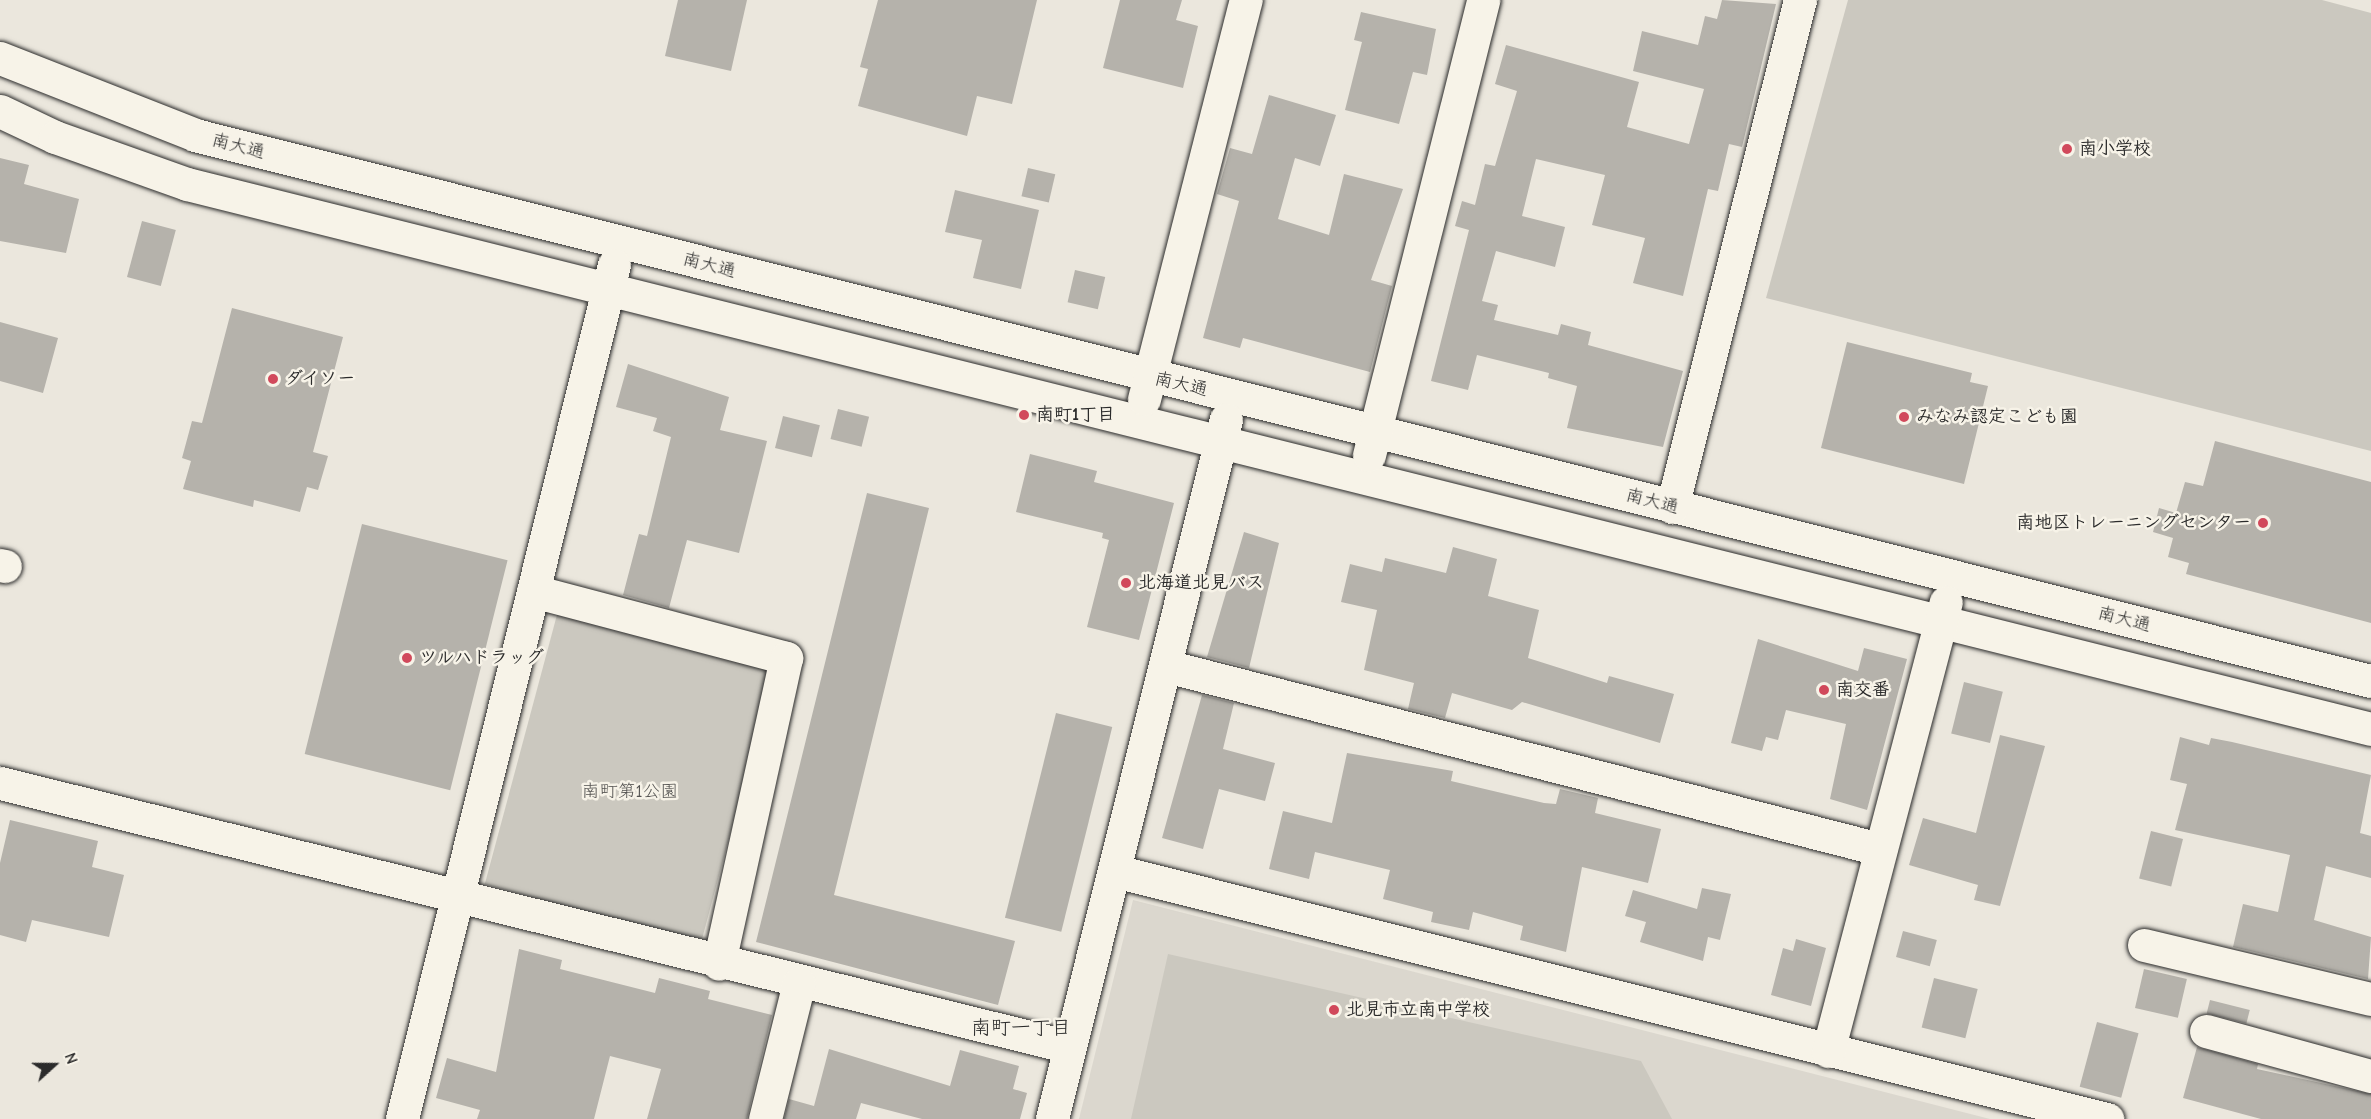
<!DOCTYPE html>
<meta charset="utf-8">
<style>
body{margin:0}
#map{position:relative;width:2371px;height:1119px;overflow:hidden;background:#ebe7dd;font-family:"Comic Neue","Klee One",sans-serif}
div>[style]{position:absolute}
.built>*{inset:0;background:#dbd7ce}
.green>*{inset:0;background:#cbc8bf;transform-origin:0 0}
.building>*{inset:0;background:#b5b2ab;transform-origin:0 0}
.roads{filter:drop-shadow(0 0 2px #2b2b2b) drop-shadow(0 0 2px #2b2b2b)}
.minor>*{height:33px;margin:-16.5px;padding:0 16.5px;transform-origin:16.5px;border-radius:16.5px;background:#f7f3e8}
.dots>*{width:16px;height:16px;translate:-50% -50%;box-sizing:border-box;border:3px solid #f7f3e8;border-radius:50%}
span{translate:-50% -50%;white-space:nowrap;text-align:center;line-height:1.15;-webkit-text-stroke:5px #f7f3e8;paint-order:stroke}
.street-label{font-size:18px;color:#2b2b2b}
.poi-label{font-size:18px;color:#2b2b2b;font-weight:700}
.left{translate:0 -50%;text-align:left}
.right{translate:-100% -50%;text-align:right}
.park-label{font-size:18px;color:#535250}
.neighbourhood-label{font-size:20px;color:#2b2b2b}
.north{position:absolute;left:24px;top:1035px;width:60px;height:60px;-webkit-text-stroke:4px #f7f3e8;paint-order:stroke;rotate:69deg;font-size:16px;font-weight:700;line-height:24px;text-align:center;color:#2b2b2b}
.north::after{content:'';display:block;margin:auto;width:21px;height:27px;background:#2b2b2b;clip-path:polygon(50% 0,100% 100%,50% 72%,0 100%)}
</style>
<div id="map">
<div class="built">
<div style="clip-path:polygon(1133px 900px,1990px 1119px,1079px 1119px)"></div>
</div>
<div class="green">
<div style="clip-path:polygon(1848px 0,2322px 0,2371px 13px,2371px 451px,1766px 298px)"></div>
<div style="left:558px;top:611px;width:224px;height:283px;rotate:15deg"></div>
<div style="clip-path:polygon(1168px 954px,1641px 1061px,1672px 1119px,1131px 1119px)"></div>
</div>
<div class="building">
<div style="clip-path:polygon(678px 0,747px 0,731px 71px,665px 56px)"></div>
<div style="clip-path:polygon(878px 0,1037px 0,1012px 104px,977px 96px,967px 136px,858px 106px,868px 69px,860px 67px)"></div>
<div style="clip-path:polygon(1120px 0,1182px 0,1176px 20px,1198px 26px,1183px 88px,1103px 68px)"></div>
<div style="clip-path:polygon(1722px 0,1776px 4px,1742px 147px,1729px 144px,1718px 191px,1708px 189px,1683px 296px,1633px 283px,1645px 238px,1592px 225px,1605px 175px,1536px 159px,1522px 216px,1565px 227px,1555px 267px,1496px 251px,1482px 301px,1498px 305px,1494px 320px,1558px 335px,1561px 324px,1591px 332px,1588px 345px,1683px 371px,1663px 447px,1567px 428px,1577px 386px,1548px 378px,1549px 373px,1477px 355px,1468px 390px,1431px 381px,1469px 230px,1455px 226px,1462px 201px,1475px 205px,1485px 164px,1495px 166px,1517px 91px,1495px 84px,1506px 45px,1639px 82px,1627px 127px,1689px 144px,1704px 89px,1633px 71px,1642px 31px,1698px 45px,1705px 16px,1717px 19px)"></div>
<div style="clip-path:polygon(1361px 12px,1436px 29px,1427px 75px,1413px 72px,1399px 124px,1345px 110px,1362px 42px,1354px 40px)"></div>
<div style="clip-path:polygon(1269px 95px,1336px 115px,1320px 166px,1295px 158px,1278px 219px,1329px 235px,1344px 174px,1403px 189px,1371px 280px,1392px 286px,1370px 372px,1243px 338px,1240px 348px,1203px 338px,1239px 201px,1217px 194px,1230px 148px,1252px 154px)"></div>
<div style="clip-path:polygon(0 158px,29px 165px,24px 184px,79px 199px,66px 253px,0 241px)"></div>
<div style="left:1028px;top:168px;width:28px;height:29px;rotate:13deg"></div>
<div style="clip-path:polygon(955px 190px,1039px 210px,1021px 289px,973px 278px,982px 240px,945px 232px)"></div>
<div style="left:142px;top:221px;width:35px;height:58px;rotate:15deg"></div>
<div style="left:1075px;top:270px;width:31px;height:33px;rotate:13deg"></div>
<div style="clip-path:polygon(232px 308px,343px 337px,313px 452px,328px 456px,318px 490px,307px 487px,300px 512px,254px 500px,253px 507px,183px 489px,191px 461px,182px 458px,192px 421px,202px 423px)"></div>
<div style="clip-path:polygon(0 322px,58px 338px,43px 393px,0 381px)"></div>
<div style="clip-path:polygon(1847px 342px,1972px 373px,1970px 382px,1988px 386px,1964px 484px,1821px 448px)"></div>
<div style="clip-path:polygon(628px 364px,729px 397px,720px 430px,767px 441px,739px 553px,687px 540px,669px 608px,623px 595px,639px 534px,647px 536px,671px 437px,653px 431px,657px 418px,616px 407px)"></div>
<div style="left:838px;top:409px;width:32px;height:31px;rotate:14deg"></div>
<div style="left:783px;top:416px;width:38px;height:33px;rotate:14deg"></div>
<div style="clip-path:polygon(2215px 441px,2371px 482px,2371px 623px,2186px 574px,2189px 563px,2168px 557px,2173px 538px,2153px 532px,2159px 508px,2176px 513px,2185px 482px,2203px 486px)"></div>
<div style="clip-path:polygon(1030px 454px,1097px 471px,1094px 482px,1174px 503px,1139px 640px,1087px 627px,1109px 540px,1102px 538px,1103px 533px,1016px 512px)"></div>
<div style="clip-path:polygon(867px 493px,929px 508px,834px 895px,1015px 941px,998px 1005px,756px 942px)"></div>
<div style="left:362px;top:524px;width:150px;height:237px;rotate:14deg"></div>
<div style="clip-path:polygon(1244px 532px,1279px 543px,1249px 668px,1207px 657px)"></div>
<div style="clip-path:polygon(1453px 547px,1497px 559px,1488px 596px,1539px 610px,1528px 658px,1607px 683px,1609px 676px,1674px 694px,1660px 743px,1522px 702px,1512px 710px,1452px 693px,1445px 718px,1408px 709px,1414px 683px,1364px 670px,1377px 610px,1341px 602px,1350px 564px,1382px 572px,1385px 558px,1446px 573px)"></div>
<div style="clip-path:polygon(1758px 639px,1858px 671px,1864px 648px,1907px 659px,1867px 810px,1830px 799px,1846px 724px,1786px 710px,1778px 740px,1766px 737px,1762px 751px,1731px 743px)"></div>
<div style="left:1964px;top:682px;width:40px;height:53px;rotate:14deg"></div>
<div style="clip-path:polygon(1202px 695px,1234px 703px,1223px 749px,1275px 763px,1265px 801px,1219px 789px,1203px 849px,1162px 838px)"></div>
<div style="left:1056px;top:713px;width:58px;height:211px;rotate:14deg"></div>
<div style="clip-path:polygon(2000px 735px,2045px 746px,2000px 906px,1974px 900px,1978px 885px,1909px 865px,1923px 818px,1976px 833px)"></div>
<div style="clip-path:polygon(2180px 737px,2209px 745px,2211px 738px,2232px 742px,2371px 775px,2360px 833px,2371px 836px,2371px 878px,2326px 866px,2314px 920px,2371px 937px,2368px 979px,2233px 947px,2243px 904px,2278px 912px,2290px 855px,2175px 830px,2187px 784px,2170px 780px)"></div>
<div style="clip-path:polygon(1347px 753px,1453px 771px,1451px 781px,1544px 803px,1556px 804px,1560px 789px,1598px 798px,1595px 813px,1661px 829px,1648px 883px,1582px 867px,1566px 952px,1520px 940px,1523px 926px,1473px 912px,1469px 930px,1431px 922px,1433px 912px,1383px 899px,1390px 870px,1315px 852px,1309px 879px,1269px 869px,1283px 811px,1332px 823px)"></div>
<div style="clip-path:polygon(10px 820px,98px 841px,92px 867px,124px 875px,109px 937px,32px 920px,26px 942px,0 935px,0 863px)"></div>
<div style="left:2151px;top:831px;width:33px;height:49px;rotate:14deg"></div>
<div style="clip-path:polygon(1702px 888px,1731px 894px,1720px 940px,1708px 937px,1703px 961px,1640px 942px,1646px 922px,1625px 916px,1633px 890px,1697px 909px)"></div>
<div style="left:1903px;top:931px;width:35px;height:27px;rotate:15deg"></div>
<div style="clip-path:polygon(1796px 939px,1826px 948px,1811px 1006px,1771px 995px,1783px 948px,1793px 951px)"></div>
<div style="clip-path:polygon(519px 949px,562px 960px,560px 969px,655px 993px,659px 978px,710px 991px,708px 999px,772px 1015px,747px 1119px,647px 1119px,661px 1069px,610px 1056px,594px 1119px,477px 1119px,480px 1110px,436px 1098px,447px 1058px,496px 1072px)"></div>
<div style="left:2144px;top:969px;width:44px;height:40px;rotate:13deg"></div>
<div style="left:1934px;top:978px;width:45px;height:51px;rotate:14deg"></div>
<div style="left:2210px;top:1000px;width:41px;height:14px;rotate:14deg"></div>
<div style="left:2097px;top:1022px;width:43px;height:67px;rotate:15deg"></div>
<div style="clip-path:polygon(2197px 1047px,2258px 1064px,2257px 1069px,2371px 1094px,2371px 1119px,2261px 1119px,2183px 1098px)"></div>
<div style="clip-path:polygon(829px 1049px,950px 1086px,960px 1050px,1019px 1066px,1013px 1089px,1027px 1093px,1020px 1119px,922px 1119px,861px 1103px,856px 1119px,784px 1119px,789px 1099px,814px 1106px)"></div>
</div>
<div class="roads">
<div class="minor">
<div style="left:0;top:58px;width:210px;rotate:21.5deg"></div>
<div style="left:195px;top:135px;width:2243px;rotate:14.09deg"></div>
<div style="left:0;top:111px;width:61px;rotate:25.3deg"></div>
<div style="left:55px;top:137px;width:140px;rotate:19.6deg"></div>
<div style="left:187px;top:184px;width:2251px;rotate:14.01deg"></div>
<div style="left:1144px;top:399px;width:412px;rotate:-75.7deg"></div>
<div style="left:1369px;top:455px;width:469px;rotate:-75.9deg"></div>
<div style="left:1672px;top:507px;width:523px;rotate:-75.83deg"></div>
<div style="left:0;top:565px;width:5px;rotate:11deg"></div>
<div style="left:533px;top:591px;width:262px;rotate:14.8deg"></div>
<div style="left:786px;top:658px;width:313px;rotate:102.4deg"></div>
<div style="left:1166px;top:666px;width:736px;rotate:14.39deg"></div>
<div style="left:0;top:783px;width:1102px;rotate:13.86deg"></div>
<div style="left:1115px;top:871px;width:1023px;rotate:14.04deg"></div>
<div style="left:2144px;top:945px;width:233px;rotate:13.4deg"></div>
<div style="left:2206px;top:1031px;width:171px;rotate:15.3deg"></div>
<div style="left:1828px;top:1051px;width:464px;rotate:-75.3deg"></div>
<div style="left:402px;top:1119px;width:880px;rotate:-76.06deg"></div>
<div style="left:765px;top:1119px;width:140px;rotate:-76deg"></div>
<div style="left:1052px;top:1119px;width:721px;rotate:-76.04deg"></div>
</div>
</div>
<div class="dots">
<div style="left:2067px;top:149px;background:#d1495b"></div>
<div style="left:273px;top:379px;background:#d1495b"></div>
<div style="left:1024px;top:415px;background:#d1495b"></div>
<div style="left:1904px;top:417px;background:#d1495b"></div>
<div style="left:2263px;top:523px;background:#d1495b"></div>
<div style="left:1126px;top:583px;background:#d1495b"></div>
<div style="left:407px;top:658px;background:#d1495b"></div>
<div style="left:1824px;top:690px;background:#d1495b"></div>
<div style="left:1334px;top:1010px;background:#d1495b"></div>
</div>
<div class="street-label">
<span style="left:238px;top:147px;rotate:14deg">南大通</span>
<span style="left:709px;top:266px;rotate:14deg">南大通</span>
<span style="left:1181px;top:385px;rotate:13deg">南大通</span>
<span style="left:1652px;top:502px;rotate:14deg">南大通</span>
<span style="left:2124px;top:620px;rotate:14deg">南大通</span>
</div>
<div class="poi-label">
<span class="left" style="left:2079px;top:149px">南小学校</span>
<span class="left" style="left:285px;top:379px">ダイソー</span>
<span class="left" style="left:1036px;top:415px">南町1丁目</span>
<span class="left" style="left:1916px;top:417px">みなみ認定こども園</span>
<span class="right" style="left:2251px;top:523px">南地区トレーニングセンター</span>
<span class="left" style="left:1138px;top:583px">北海道北見バス</span>
<span class="left" style="left:419px;top:658px">ツルハドラッグ</span>
<span class="left" style="left:1836px;top:690px">南交番</span>
<span class="left" style="left:1346px;top:1010px">北見市立南中学校</span>
</div>
<div class="park-label">
<span style="left:630px;top:792px">南町第1公園</span>
</div>
<div class="neighbourhood-label">
<span style="left:1021px;top:1027px">南町一丁目</span>
</div>
<div class="north">N</div>
</div>
